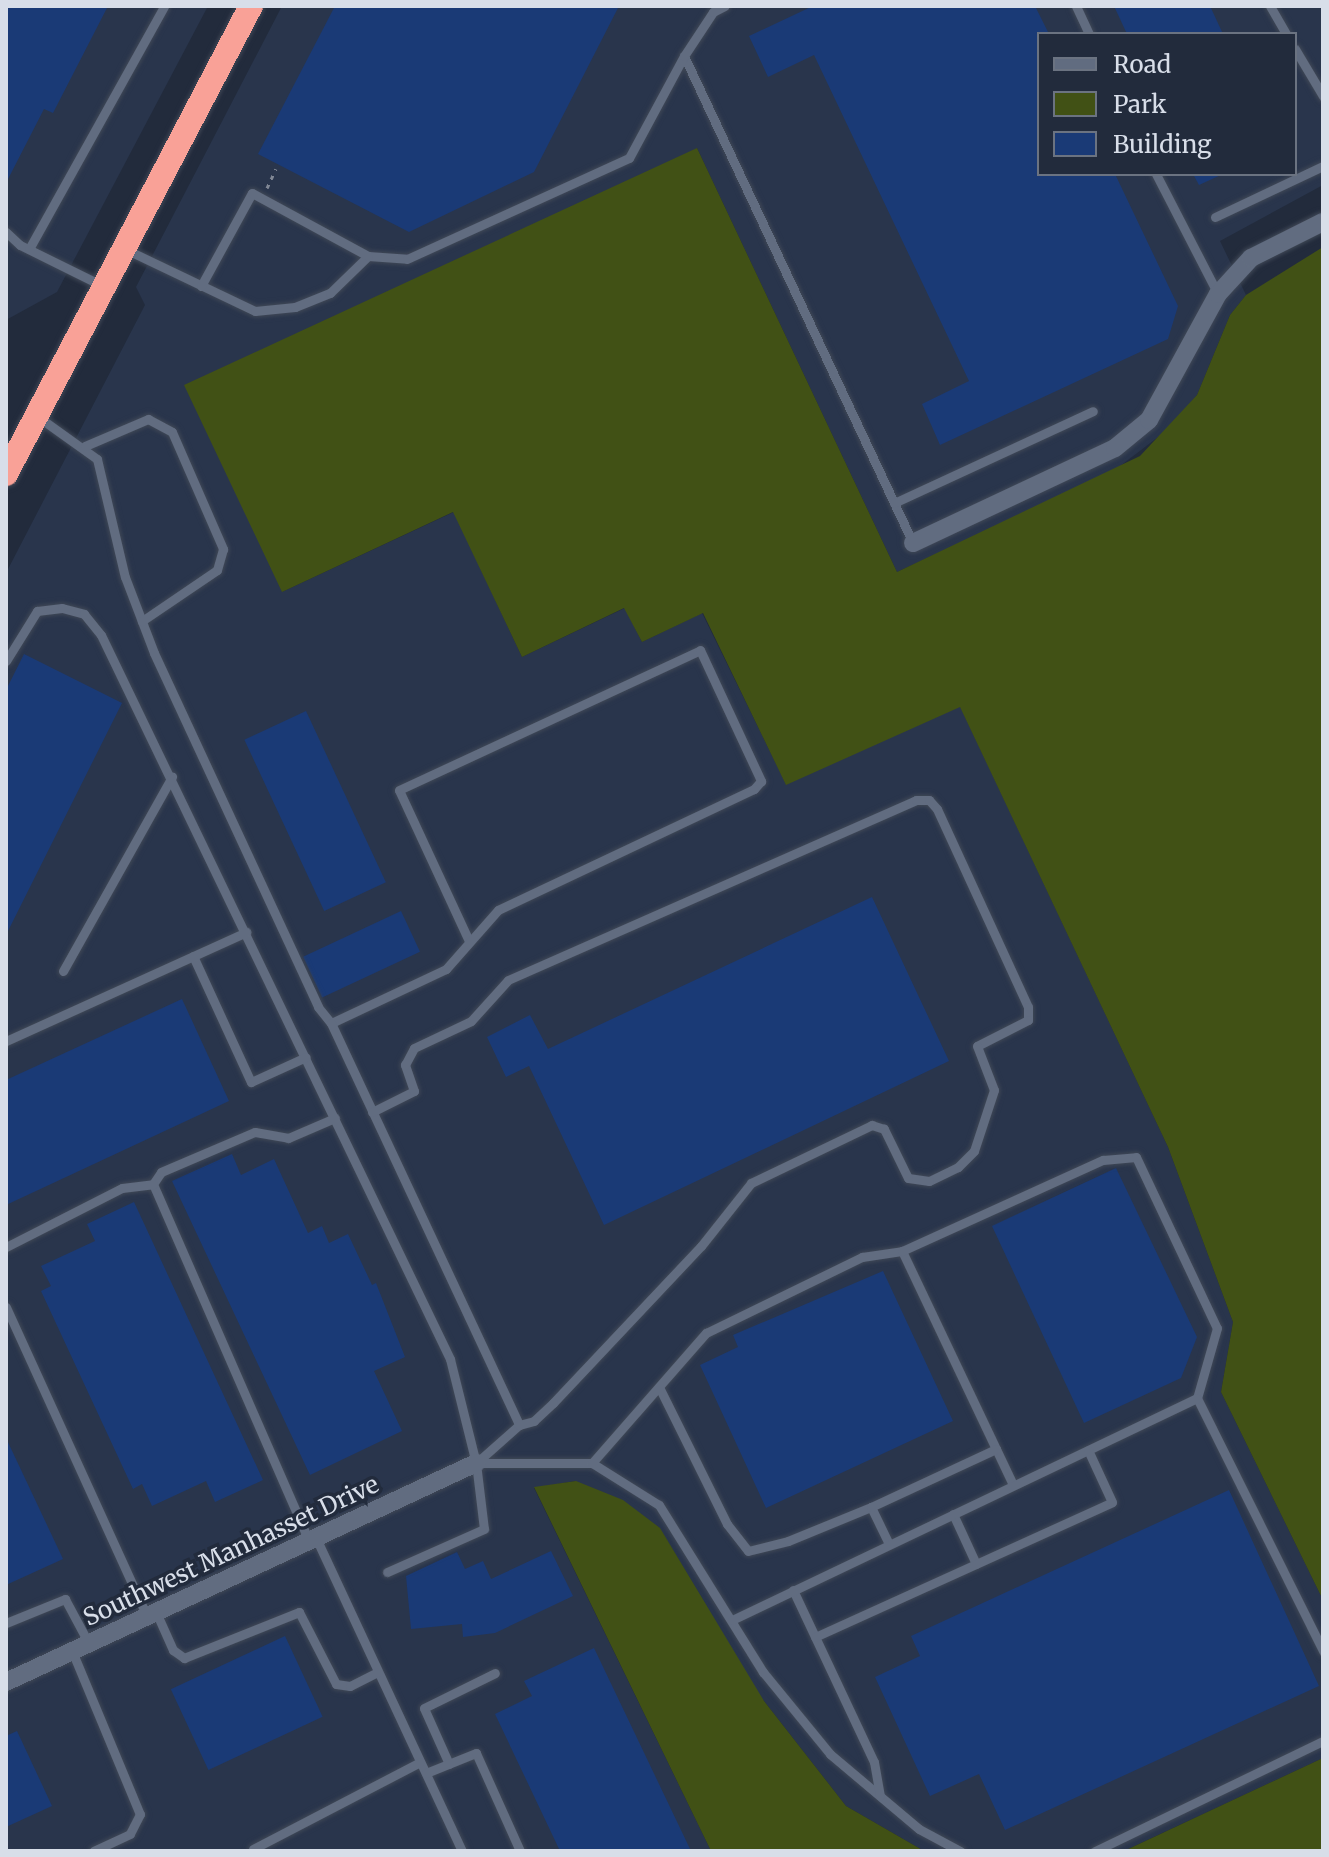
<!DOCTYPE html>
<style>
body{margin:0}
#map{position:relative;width:1329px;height:1857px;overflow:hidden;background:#222b3c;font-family:Merriweather,serif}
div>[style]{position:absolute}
.built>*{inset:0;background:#29354c}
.green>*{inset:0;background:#415115}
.building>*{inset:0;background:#1a3a76;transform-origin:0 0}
.path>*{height:3px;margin-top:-1.5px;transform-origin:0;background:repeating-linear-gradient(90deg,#808795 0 4px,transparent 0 10px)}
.roads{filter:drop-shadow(0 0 2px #404856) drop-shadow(0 0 2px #404856)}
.lane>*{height:9px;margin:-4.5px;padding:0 4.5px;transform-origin:4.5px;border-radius:4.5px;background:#616c80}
.street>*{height:18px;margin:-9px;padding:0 9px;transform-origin:9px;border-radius:9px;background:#616c80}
.highway>*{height:24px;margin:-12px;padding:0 12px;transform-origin:12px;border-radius:12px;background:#f9a197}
span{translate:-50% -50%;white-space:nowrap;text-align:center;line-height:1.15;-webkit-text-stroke:7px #222b3c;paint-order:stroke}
.street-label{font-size:24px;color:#d8dee9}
.frame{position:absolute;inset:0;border:8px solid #d8dee9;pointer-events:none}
.legend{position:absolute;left:1037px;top:32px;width:260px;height:144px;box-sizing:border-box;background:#222b3c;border:2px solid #6b7381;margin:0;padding:10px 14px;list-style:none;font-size:24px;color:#d8dee9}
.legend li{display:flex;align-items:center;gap:16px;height:40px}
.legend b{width:40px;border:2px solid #6b7381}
</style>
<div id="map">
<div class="built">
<div style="clip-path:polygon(6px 6px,208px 6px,57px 292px,6px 320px)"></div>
<div style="clip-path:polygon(evenodd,282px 6px,1323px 6px,1323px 185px,1220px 241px,1246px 295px,1230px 315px,1197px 395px,1171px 427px,1111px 473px,897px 572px,697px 148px,282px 592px,454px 512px,522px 657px,625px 608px,642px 642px,702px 613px,786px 784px,960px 706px,1168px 1147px,1233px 1322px,1221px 1392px,1323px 1600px,1323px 1758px,1124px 1851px,924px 1851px,846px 1806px,764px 1701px,575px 1481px,534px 1488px,711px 1851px,6px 1851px,6px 573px,145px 305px,136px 287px,282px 6px,1039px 34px,1295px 34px,1295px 174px,1039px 174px,1039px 34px)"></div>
</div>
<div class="green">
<div style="clip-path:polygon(697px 148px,897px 572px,1140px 456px,1197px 395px,1230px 315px,1246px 295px,1323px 247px,1323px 1600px,1221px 1392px,1233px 1322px,1168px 1147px,960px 707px,786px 785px,703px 613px,642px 642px,624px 608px,522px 657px,453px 512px,282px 592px,184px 385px)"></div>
<div style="clip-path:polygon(576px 1481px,623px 1500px,660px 1528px,764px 1701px,846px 1806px,924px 1851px,711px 1851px,534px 1487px)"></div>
<div style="clip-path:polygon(1323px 1758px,1323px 1851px,1124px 1851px)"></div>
</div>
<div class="building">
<div style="clip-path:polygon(6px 6px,108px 6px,53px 113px,44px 109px,6px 183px)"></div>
<div style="clip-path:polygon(335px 6px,619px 6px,534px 172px,409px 232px,258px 154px)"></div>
<div style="clip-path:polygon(813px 6px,1035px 6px,1049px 34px,1039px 34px,1039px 174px,1115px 174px,1178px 306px,1168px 339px,940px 445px,922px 404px,969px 381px,814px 55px,768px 77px,749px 36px)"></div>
<div style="clip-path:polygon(1114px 6px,1210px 6px,1223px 34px,1127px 34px)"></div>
<div style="clip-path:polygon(1193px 174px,1223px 174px,1199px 185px)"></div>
<div style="clip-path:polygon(24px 654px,122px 703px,6px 935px,6px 690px)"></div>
<div style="left:306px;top:711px;width:189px;height:68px;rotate:65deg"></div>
<div style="clip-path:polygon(872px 897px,949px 1061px,604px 1225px,529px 1066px,506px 1077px,487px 1037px,530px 1015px,548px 1049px)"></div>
<div style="left:401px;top:911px;width:45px;height:108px;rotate:65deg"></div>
<div style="clip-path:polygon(182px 999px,229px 1101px,6px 1205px,6px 1080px)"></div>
<div style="clip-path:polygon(232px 1154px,241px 1175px,274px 1159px,308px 1233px,322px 1226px,329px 1243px,348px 1234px,372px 1285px,376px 1283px,405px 1357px,374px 1371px,402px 1431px,310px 1475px,172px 1181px)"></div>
<div style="clip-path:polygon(1116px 1168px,1197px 1337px,1181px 1378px,1084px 1423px,992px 1226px)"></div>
<div style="clip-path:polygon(134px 1202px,263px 1480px,215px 1502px,206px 1481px,152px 1506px,142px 1484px,133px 1489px,41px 1291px,51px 1286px,41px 1266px,95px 1241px,87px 1224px)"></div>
<div style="clip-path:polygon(883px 1271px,953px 1421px,766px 1508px,700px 1365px,738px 1347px,733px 1335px)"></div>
<div style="clip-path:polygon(6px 1438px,63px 1559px,6px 1585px)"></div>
<div style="clip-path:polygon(1229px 1490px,1319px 1686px,1005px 1830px,979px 1774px,930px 1796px,875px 1677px,920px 1656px,911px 1636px)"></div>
<div style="clip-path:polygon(551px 1551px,573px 1596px,495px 1633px,463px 1637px,462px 1624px,411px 1629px,406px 1576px,457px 1552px,465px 1569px,483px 1561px,491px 1579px)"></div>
<div style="left:285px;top:1636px;width:89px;height:126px;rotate:65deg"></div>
<div style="clip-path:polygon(594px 1648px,691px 1851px,560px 1851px,495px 1714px,532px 1696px,524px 1681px)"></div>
<div style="clip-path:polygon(17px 1731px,52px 1806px,6px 1827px,6px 1736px)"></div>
</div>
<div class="path">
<div style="left:267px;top:188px;width:21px;rotate:-65deg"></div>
</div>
<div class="roads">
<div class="lane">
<div style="left:1076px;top:6px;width:31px;rotate:65deg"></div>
<div style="left:1270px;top:6px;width:32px;rotate:60deg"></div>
<div style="left:1295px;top:49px;width:55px;rotate:59.2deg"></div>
<div style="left:684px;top:56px;width:538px;rotate:64.82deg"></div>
<div style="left:1156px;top:174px;width:135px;rotate:62.7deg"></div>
<div style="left:1215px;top:217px;width:119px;rotate:-25.3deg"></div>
<div style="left:6px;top:232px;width:19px;rotate:43deg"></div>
<div style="left:20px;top:245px;width:90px;rotate:26.3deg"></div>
<div style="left:29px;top:249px;width:278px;rotate:-60.9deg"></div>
<div style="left:125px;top:249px;width:144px;rotate:25.5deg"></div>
<div style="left:255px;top:311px;width:40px;rotate:-5.7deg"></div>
<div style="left:295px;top:307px;width:38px;rotate:-22deg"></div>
<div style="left:330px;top:293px;width:53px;rotate:-44.2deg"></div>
<div style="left:368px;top:256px;width:39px;rotate:4deg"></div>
<div style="left:407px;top:259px;width:244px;rotate:-24.5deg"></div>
<div style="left:629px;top:158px;width:116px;rotate:-61.7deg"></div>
<div style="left:684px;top:56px;width:53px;rotate:-56.6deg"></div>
<div style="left:713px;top:12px;width:13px;rotate:-27deg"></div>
<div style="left:201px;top:286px;width:106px;rotate:-61.3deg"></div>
<div style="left:252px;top:193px;width:132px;rotate:28.5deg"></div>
<div style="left:37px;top:416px;width:74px;rotate:35.6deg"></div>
<div style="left:97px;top:459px;width:121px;rotate:76.7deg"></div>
<div style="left:125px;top:577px;width:81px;rotate:69.1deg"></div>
<div style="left:154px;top:653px;width:390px;rotate:65.1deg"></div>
<div style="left:318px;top:1007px;width:21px;rotate:51deg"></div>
<div style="left:85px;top:446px;width:69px;rotate:-23.2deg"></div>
<div style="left:148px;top:419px;width:27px;rotate:28deg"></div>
<div style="left:172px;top:432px;width:128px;rotate:66.4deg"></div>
<div style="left:223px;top:549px;width:22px;rotate:106deg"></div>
<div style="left:217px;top:570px;width:91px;rotate:145.8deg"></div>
<div style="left:894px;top:503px;width:219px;rotate:-24.8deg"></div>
<div style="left:6px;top:661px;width:59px;rotate:-58.2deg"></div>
<div style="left:37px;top:611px;width:25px;rotate:-7deg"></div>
<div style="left:62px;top:608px;width:23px;rotate:15deg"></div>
<div style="left:84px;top:614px;width:27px;rotate:51deg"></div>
<div style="left:101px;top:635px;width:804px;rotate:64.26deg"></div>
<div style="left:450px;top:1359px;width:107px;rotate:76deg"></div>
<div style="left:476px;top:1463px;width:66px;rotate:83.1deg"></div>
<div style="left:484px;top:1529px;width:106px;rotate:156.1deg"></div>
<div style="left:469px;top:941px;width:166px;rotate:-114.9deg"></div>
<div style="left:399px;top:790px;width:332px;rotate:-24.9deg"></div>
<div style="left:700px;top:650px;width:145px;rotate:65deg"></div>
<div style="left:761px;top:781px;width:11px;rotate:131deg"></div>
<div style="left:754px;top:789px;width:283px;rotate:154.7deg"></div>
<div style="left:498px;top:910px;width:79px;rotate:131.4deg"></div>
<div style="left:446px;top:969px;width:127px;rotate:154.8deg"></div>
<div style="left:331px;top:1023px;width:444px;rotate:64.9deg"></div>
<div style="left:519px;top:1425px;width:57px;rotate:138.5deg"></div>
<div style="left:193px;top:956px;width:139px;rotate:65.3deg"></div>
<div style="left:251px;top:1082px;width:60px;rotate:-24.4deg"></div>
<div style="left:63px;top:971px;width:223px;rotate:-60.7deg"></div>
<div style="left:6px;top:1041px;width:264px;rotate:-24.4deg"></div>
<div style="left:372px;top:1112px;width:47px;rotate:-26.6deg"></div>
<div style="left:414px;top:1091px;width:28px;rotate:-109deg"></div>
<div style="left:405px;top:1065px;width:19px;rotate:-62deg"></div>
<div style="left:414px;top:1048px;width:63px;rotate:-25.3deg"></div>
<div style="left:471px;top:1021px;width:55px;rotate:-47.9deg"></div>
<div style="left:508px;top:980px;width:446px;rotate:-23.8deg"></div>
<div style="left:916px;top:800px;width:13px"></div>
<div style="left:929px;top:800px;width:12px;rotate:48deg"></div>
<div style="left:937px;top:809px;width:218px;rotate:65.3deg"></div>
<div style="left:1028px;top:1007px;width:13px;rotate:90deg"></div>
<div style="left:1028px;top:1020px;width:57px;rotate:153deg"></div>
<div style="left:977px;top:1046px;width:47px;rotate:68.9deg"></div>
<div style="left:994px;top:1090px;width:64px;rotate:108.2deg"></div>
<div style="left:974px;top:1151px;width:23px;rotate:135deg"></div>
<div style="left:958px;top:1167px;width:32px;rotate:154deg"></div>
<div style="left:929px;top:1181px;width:21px;rotate:-172deg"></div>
<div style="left:908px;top:1178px;width:55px;rotate:-116.1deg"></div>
<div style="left:884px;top:1129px;width:13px;rotate:-162deg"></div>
<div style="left:872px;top:1125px;width:134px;rotate:154.4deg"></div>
<div style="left:751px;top:1183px;width:80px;rotate:128.4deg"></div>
<div style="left:701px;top:1246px;width:216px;rotate:133.3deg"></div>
<div style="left:553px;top:1403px;width:26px;rotate:137deg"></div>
<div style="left:534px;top:1421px;width:16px;rotate:165deg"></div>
<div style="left:153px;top:1184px;width:390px;rotate:66.4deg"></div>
<div style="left:153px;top:1184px;width:14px;rotate:-56deg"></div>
<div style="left:161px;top:1172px;width:102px;rotate:-23.1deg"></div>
<div style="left:255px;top:1132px;width:34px;rotate:10deg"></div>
<div style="left:288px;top:1138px;width:51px;rotate:-23.1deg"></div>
<div style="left:6px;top:1247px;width:130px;rotate:-27deg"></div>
<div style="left:122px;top:1188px;width:31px;rotate:-7deg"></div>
<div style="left:902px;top:1251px;width:259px;rotate:64.6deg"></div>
<div style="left:6px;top:1307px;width:340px;rotate:65.5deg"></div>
<div style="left:659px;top:1387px;width:153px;rotate:63.6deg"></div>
<div style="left:727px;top:1524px;width:34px;rotate:52deg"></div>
<div style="left:748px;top:1551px;width:41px;rotate:-14deg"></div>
<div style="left:788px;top:1541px;width:90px;rotate:-22.3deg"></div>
<div style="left:871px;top:1507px;width:41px;rotate:64.1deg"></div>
<div style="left:476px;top:1463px;width:116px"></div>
<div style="left:592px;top:1463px;width:79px;rotate:32.1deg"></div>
<div style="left:659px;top:1505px;width:197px;rotate:58.1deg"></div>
<div style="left:763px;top:1672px;width:106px;rotate:50.7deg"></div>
<div style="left:830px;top:1754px;width:116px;rotate:40.1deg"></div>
<div style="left:919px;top:1829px;width:47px;rotate:28.2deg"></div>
<div style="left:592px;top:1463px;width:173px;rotate:-48.8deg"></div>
<div style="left:706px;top:1333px;width:174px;rotate:-26deg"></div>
<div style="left:862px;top:1257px;width:40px;rotate:-8.5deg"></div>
<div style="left:902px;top:1251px;width:221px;rotate:-24.4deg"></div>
<div style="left:1103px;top:1160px;width:33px;rotate:-5deg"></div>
<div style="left:1136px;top:1157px;width:189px;rotate:64.7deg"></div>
<div style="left:1217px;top:1328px;width:73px;rotate:105.9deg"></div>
<div style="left:1197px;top:1398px;width:283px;rotate:63.5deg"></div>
<div style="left:871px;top:1507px;width:138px;rotate:-24.9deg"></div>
<div style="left:953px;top:1514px;width:55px;rotate:65.3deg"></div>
<div style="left:316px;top:1538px;width:345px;rotate:65deg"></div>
<div style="left:793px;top:1590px;width:190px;rotate:64.8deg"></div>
<div style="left:874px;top:1762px;width:34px;rotate:80deg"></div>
<div style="left:156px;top:1612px;width:42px;rotate:65.9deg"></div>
<div style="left:173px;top:1650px;width:14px;rotate:36deg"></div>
<div style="left:184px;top:1658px;width:124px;rotate:-21.8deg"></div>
<div style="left:299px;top:1612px;width:81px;rotate:62.8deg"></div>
<div style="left:336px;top:1684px;width:14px;rotate:8deg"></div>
<div style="left:350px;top:1686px;width:31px;rotate:-27deg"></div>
<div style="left:732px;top:1620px;width:515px;rotate:-25.52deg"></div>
<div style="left:6px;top:1623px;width:64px;rotate:-22.1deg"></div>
<div style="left:65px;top:1599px;width:51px;rotate:61.9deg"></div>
<div style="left:815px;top:1637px;width:326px;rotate:-24.4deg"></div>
<div style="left:1112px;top:1502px;width:57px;rotate:-114.8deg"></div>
<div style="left:72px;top:1651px;width:177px;rotate:67.4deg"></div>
<div style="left:140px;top:1814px;width:22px;rotate:117deg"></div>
<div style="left:130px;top:1834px;width:40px;rotate:155deg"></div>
<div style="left:449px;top:1764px;width:61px;rotate:-114.1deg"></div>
<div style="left:424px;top:1708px;width:79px;rotate:-26.2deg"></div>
<div style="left:426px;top:1773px;width:54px;rotate:-21.8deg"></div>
<div style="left:476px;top:1753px;width:107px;rotate:65.8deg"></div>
<div style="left:253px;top:1849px;width:188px;rotate:-27.5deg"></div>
<div style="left:1095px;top:1851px;width:253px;rotate:-25.8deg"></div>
</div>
<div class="street">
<div style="left:913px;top:543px;width:223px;rotate:-25.2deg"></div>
<div style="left:1115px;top:448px;width:44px;rotate:-39.5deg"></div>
<div style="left:1149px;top:420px;width:144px;rotate:-61.3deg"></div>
<div style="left:1218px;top:294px;width:49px;rotate:-47.5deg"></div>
<div style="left:1251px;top:258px;width:80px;rotate:-26.6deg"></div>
<div style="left:6px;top:1682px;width:519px;rotate:-24.98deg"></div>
</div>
<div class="highway">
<div style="left:6px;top:474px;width:528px;rotate:-62.37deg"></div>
</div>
</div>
<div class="street-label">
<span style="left:231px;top:1551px;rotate:-25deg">Southwest Manhasset Drive</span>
</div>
<div class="frame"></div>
<ul class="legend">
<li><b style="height:10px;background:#616c80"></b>Road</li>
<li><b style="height:22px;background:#415115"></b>Park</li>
<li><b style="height:22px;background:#1a3a76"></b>Building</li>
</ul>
</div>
